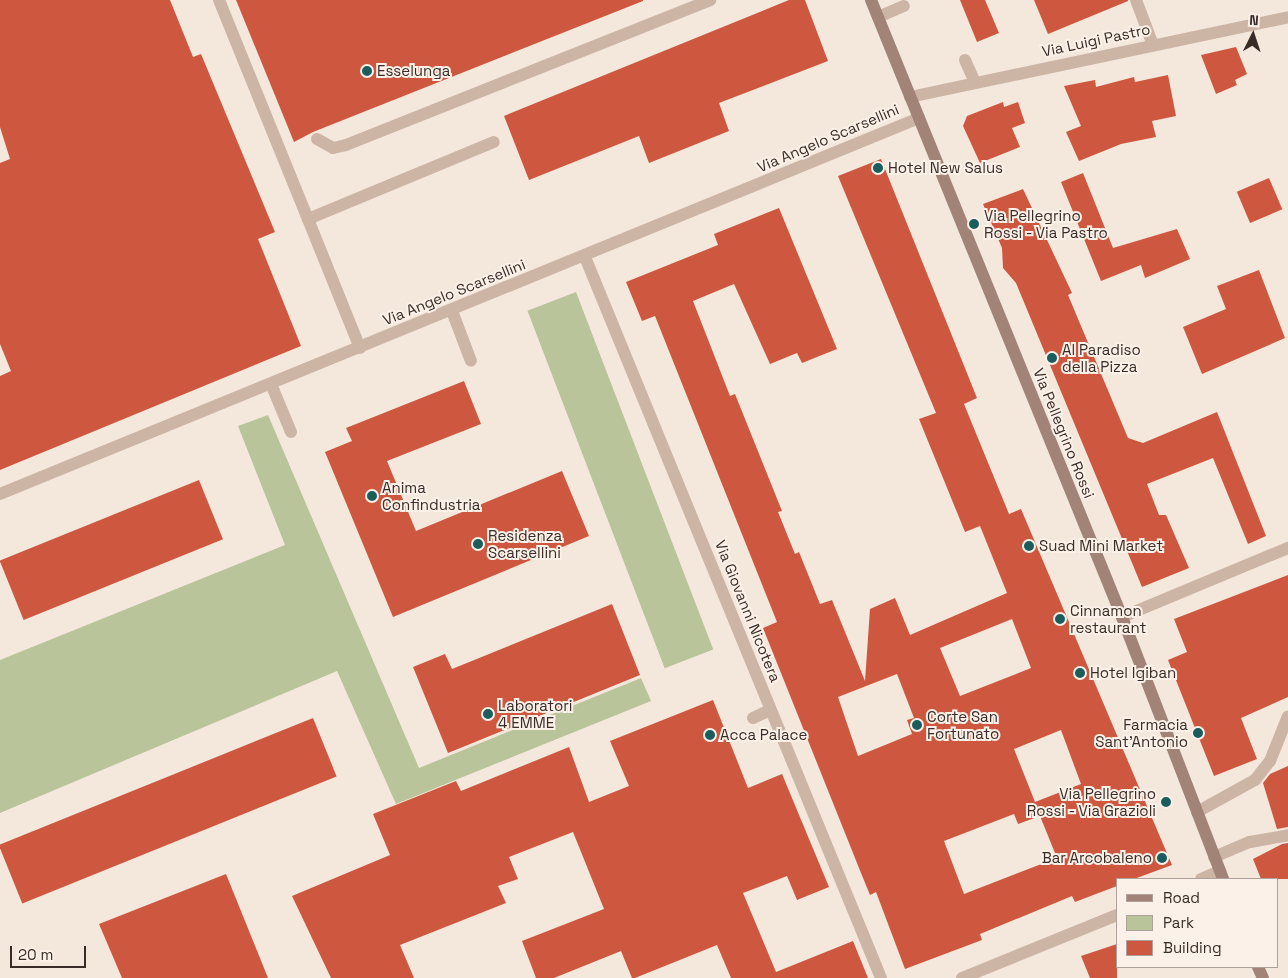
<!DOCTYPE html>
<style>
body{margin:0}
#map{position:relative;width:1288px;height:978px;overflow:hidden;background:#f4e7dc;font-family:"Space Grotesk",sans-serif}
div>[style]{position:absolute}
.green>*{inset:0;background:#b9c49a;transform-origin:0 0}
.building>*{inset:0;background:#ce583f;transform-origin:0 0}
.service>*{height:12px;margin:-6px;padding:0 6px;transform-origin:6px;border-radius:6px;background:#cdb5a6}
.minor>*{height:12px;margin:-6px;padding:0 6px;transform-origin:6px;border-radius:6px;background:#cdb5a6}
.secondary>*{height:12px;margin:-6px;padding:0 6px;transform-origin:6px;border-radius:6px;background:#a18477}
.dots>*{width:14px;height:14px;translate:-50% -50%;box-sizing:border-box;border:2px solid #fbf1e8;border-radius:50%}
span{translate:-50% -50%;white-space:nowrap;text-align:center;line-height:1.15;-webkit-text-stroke:4px #fbf1e8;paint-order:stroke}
.street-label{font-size:15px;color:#392c28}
.poi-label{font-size:15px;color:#392c28}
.left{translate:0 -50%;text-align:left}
.right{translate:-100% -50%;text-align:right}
.legend{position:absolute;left:1116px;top:878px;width:162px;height:90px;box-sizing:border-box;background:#fbf1e8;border:1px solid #ada29b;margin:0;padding:6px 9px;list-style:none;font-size:15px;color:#392c28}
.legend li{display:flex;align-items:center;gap:10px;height:25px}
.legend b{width:25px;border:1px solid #ada29b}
.north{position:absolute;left:1228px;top:10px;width:50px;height:50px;-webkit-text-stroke:4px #fbf1e8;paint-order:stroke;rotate:4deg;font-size:14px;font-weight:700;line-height:20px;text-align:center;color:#392c28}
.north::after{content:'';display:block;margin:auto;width:18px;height:22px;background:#392c28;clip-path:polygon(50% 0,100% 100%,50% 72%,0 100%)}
.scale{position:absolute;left:10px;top:946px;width:76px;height:22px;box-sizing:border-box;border:2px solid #392c28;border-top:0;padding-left:6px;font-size:15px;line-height:18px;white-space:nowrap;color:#392c28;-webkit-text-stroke:4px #fbf1e8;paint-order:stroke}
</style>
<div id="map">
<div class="green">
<div style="left:576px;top:292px;width:383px;height:52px;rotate:69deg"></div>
<div style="clip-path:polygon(268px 415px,419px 768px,641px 678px,651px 701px,396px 804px,337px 671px,0 813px,0 660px,285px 545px,238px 426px)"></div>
</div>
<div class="building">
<div style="clip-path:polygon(0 0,170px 0,193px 57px,201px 54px,275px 232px,258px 239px,301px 346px,0 470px,0 376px,11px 371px,0 344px,0 163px,10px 159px,0 127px)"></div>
<div style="clip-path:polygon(236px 0,643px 0,643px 1px,313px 132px,294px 142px)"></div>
<div style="clip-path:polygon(789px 0,805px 0,828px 61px,719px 103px,729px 131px,649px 163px,639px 136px,529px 180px,504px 116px)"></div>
<div style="clip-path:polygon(960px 0,985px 0,999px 33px,977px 42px)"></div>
<div style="clip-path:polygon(1034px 0,1128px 0,1128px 1px,1048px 34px)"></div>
<div style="clip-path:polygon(1236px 47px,1247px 74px,1235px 80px,1237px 85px,1216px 94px,1201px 55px)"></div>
<div style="clip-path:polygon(1168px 75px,1176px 116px,1152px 121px,1156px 137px,1121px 144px,1079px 161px,1066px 132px,1081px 126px,1064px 86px,1095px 80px,1096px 87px,1134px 77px,1135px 82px)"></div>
<div style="clip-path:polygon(1003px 102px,1004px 107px,1018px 102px,1025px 123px,1012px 128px,1020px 147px,980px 163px,963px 126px,967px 116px)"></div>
<div style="clip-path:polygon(evenodd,881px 159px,977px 398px,964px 404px,1009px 514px,1021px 509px,1172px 865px,1134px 879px,1117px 879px,1117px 886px,1075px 902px,1072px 896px,980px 934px,982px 940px,905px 969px,876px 892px,870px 895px,861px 873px,763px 628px,777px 622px,655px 316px,642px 321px,626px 282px,718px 245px,714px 234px,779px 208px,837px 349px,802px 363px,797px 353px,770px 364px,734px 284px,693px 301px,730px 396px,735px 394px,782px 511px,778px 512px,795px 554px,799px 552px,820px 604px,832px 600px,865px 681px,870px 609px,895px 598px,910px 635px,1007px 593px,980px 526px,965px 532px,919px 419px,936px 413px,838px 176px,881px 159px,1012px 619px,1031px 668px,960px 696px,940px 648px,1012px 619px,881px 159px,897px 674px,914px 718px,907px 720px,912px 734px,858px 756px,838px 697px,897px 674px,881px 159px,1061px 730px,1081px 784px,1035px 802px,1014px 749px,1061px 730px,881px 159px,1014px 814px,1018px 824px,1040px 816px,1057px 858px,964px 894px,944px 841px,1014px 814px)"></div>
<div style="clip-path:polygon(1083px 173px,1113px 248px,1177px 229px,1190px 259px,1145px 278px,1141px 265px,1101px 281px,1061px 182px)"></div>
<div style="left:1269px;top:178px;width:34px;height:35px;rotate:67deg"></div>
<div style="clip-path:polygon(1023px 189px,1072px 293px,1068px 295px,1128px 438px,1143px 443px,1217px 412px,1266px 536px,1248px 544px,1213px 458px,1147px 484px,1159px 515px,1166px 515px,1189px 568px,1142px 587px,1016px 283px,1003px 268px,1002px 248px,983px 204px)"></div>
<div style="clip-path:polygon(1259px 270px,1285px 338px,1202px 374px,1183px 327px,1226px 309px,1217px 286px)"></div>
<div style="clip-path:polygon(464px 381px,481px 424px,387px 461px,416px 531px,562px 471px,589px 536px,393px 617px,325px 452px,352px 441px,346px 428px)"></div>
<div style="left:199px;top:480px;width:64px;height:215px;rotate:68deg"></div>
<div style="clip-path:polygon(1288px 575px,1288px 697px,1241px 718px,1257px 759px,1214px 776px,1168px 660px,1187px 652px,1174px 619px)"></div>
<div style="clip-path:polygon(612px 604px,640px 675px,448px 753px,413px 667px,445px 654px,452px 669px)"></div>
<div style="clip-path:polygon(713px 700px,748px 788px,782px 774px,829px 887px,797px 900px,787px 876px,743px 893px,776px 972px,853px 941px,868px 978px,731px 978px,717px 945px,635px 978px,632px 978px,621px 951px,554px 978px,536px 978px,522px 941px,604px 909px,573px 832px,509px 857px,518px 879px,498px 886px,506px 903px,400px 945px,414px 978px,331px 978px,292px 896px,390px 855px,373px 814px,456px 781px,461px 791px,569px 747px,589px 802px,629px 786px,610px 741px)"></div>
<div style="left:313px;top:718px;width:63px;height:339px;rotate:68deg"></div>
<div style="clip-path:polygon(1288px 766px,1288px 827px,1277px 829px,1263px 783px,1270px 774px)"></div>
<div style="clip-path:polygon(1282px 844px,1288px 843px,1288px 879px,1261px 879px,1253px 859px)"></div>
<div style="clip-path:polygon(226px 874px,268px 978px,122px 978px,99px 924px)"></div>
<div style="clip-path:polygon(1117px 944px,1117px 978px,1090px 978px,1081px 956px)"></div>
</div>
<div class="service">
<div style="left:219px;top:0;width:236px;rotate:67.9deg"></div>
<div style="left:878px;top:17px;width:28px;rotate:-23deg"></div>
<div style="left:965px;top:60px;width:24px;rotate:66deg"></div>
<div style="left:317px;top:139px;width:18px;rotate:29deg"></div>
<div style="left:333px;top:148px;width:13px;rotate:-13deg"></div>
<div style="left:346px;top:145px;width:392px;rotate:-21.7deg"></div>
<div style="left:452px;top:311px;width:53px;rotate:69.2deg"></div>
<div style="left:360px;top:348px;width:139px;rotate:-112deg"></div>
<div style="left:308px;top:219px;width:201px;rotate:-22.5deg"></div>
<div style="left:271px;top:384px;width:52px;rotate:67.4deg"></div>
<div style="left:753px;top:718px;width:19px;rotate:-25deg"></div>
<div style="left:1197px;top:812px;width:66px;rotate:-28.9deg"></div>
<div style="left:1255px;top:780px;width:24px;rotate:-52deg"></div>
<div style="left:1270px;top:761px;width:48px;rotate:-68.2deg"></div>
<div style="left:1214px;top:857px;width:39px;rotate:-23deg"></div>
<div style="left:1250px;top:842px;width:39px;rotate:-10deg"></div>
</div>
<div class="minor">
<div style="left:1136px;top:0;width:48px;rotate:69.3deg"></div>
<div style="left:910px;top:97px;width:386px;rotate:-11.9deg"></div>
<div style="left:585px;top:257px;width:779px;rotate:67.68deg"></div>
<div style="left:0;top:494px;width:993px;rotate:-22.25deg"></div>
<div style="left:1122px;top:617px;width:180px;rotate:-22.6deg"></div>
<div style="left:1201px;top:879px;width:21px;rotate:-23deg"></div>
<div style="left:962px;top:978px;width:167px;rotate:-22.1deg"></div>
</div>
<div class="secondary">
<div style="left:871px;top:0;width:666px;rotate:67.86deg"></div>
<div style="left:1122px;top:617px;width:281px;rotate:68.9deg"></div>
<div style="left:1258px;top:967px;width:12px;rotate:66deg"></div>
</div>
<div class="dots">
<div style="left:367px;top:71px;background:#1a5d5d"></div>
<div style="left:878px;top:168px;background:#1a5d5d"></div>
<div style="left:974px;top:224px;background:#1a5d5d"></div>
<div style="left:1052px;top:358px;background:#1a5d5d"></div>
<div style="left:372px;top:496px;background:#1a5d5d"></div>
<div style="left:478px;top:544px;background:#1a5d5d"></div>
<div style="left:1029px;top:546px;background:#1a5d5d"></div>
<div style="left:1060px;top:619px;background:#1a5d5d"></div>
<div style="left:1080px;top:673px;background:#1a5d5d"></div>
<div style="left:488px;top:714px;background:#1a5d5d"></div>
<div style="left:917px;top:725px;background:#1a5d5d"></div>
<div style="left:1198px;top:733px;background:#1a5d5d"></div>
<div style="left:710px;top:735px;background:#1a5d5d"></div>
<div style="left:1166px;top:802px;background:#1a5d5d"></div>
<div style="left:1162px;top:858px;background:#1a5d5d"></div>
</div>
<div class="street-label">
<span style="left:1096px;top:40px;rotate:-12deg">Via Luigi Pastro</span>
<span style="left:828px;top:138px;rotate:-23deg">Via Angelo Scarsellini</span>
<span style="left:454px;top:292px;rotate:-22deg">Via Angelo Scarsellini</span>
<span style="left:1064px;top:433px;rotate:68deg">Via Pellegrino Rossi</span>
<span style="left:748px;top:611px;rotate:68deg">Via Giovanni Nicotera</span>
</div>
<div class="poi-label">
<span class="left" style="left:377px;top:71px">Esselunga</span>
<span class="left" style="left:888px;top:168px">Hotel New Salus</span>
<span class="left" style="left:984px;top:224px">Via Pellegrino<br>Rossi - Via Pastro</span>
<span class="left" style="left:1062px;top:358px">Al Paradiso<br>della Pizza</span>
<span class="left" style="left:382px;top:496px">Anima<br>Confindustria</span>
<span class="left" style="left:488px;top:544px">Residenza<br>Scarsellini</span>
<span class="left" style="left:1039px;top:546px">Suad Mini Market</span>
<span class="left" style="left:1070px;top:619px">Cinnamon<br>restaurant</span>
<span class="left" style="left:1090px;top:673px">Hotel Igiban</span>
<span class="left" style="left:498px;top:714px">Laboratori<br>4 EMME</span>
<span class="left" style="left:927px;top:725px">Corte San<br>Fortunato</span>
<span class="right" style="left:1188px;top:733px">Farmacia<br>Sant'Antonio</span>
<span class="left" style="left:720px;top:735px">Acca Palace</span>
<span class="right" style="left:1156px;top:802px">Via Pellegrino<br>Rossi - Via Grazioli</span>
<span class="right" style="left:1152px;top:858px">Bar Arcobaleno</span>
</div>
<ul class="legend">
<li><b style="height:6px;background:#a18477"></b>Road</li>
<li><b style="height:14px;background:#b9c49a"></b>Park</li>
<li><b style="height:14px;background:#ce583f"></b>Building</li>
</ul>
<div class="north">N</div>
<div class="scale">20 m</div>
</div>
